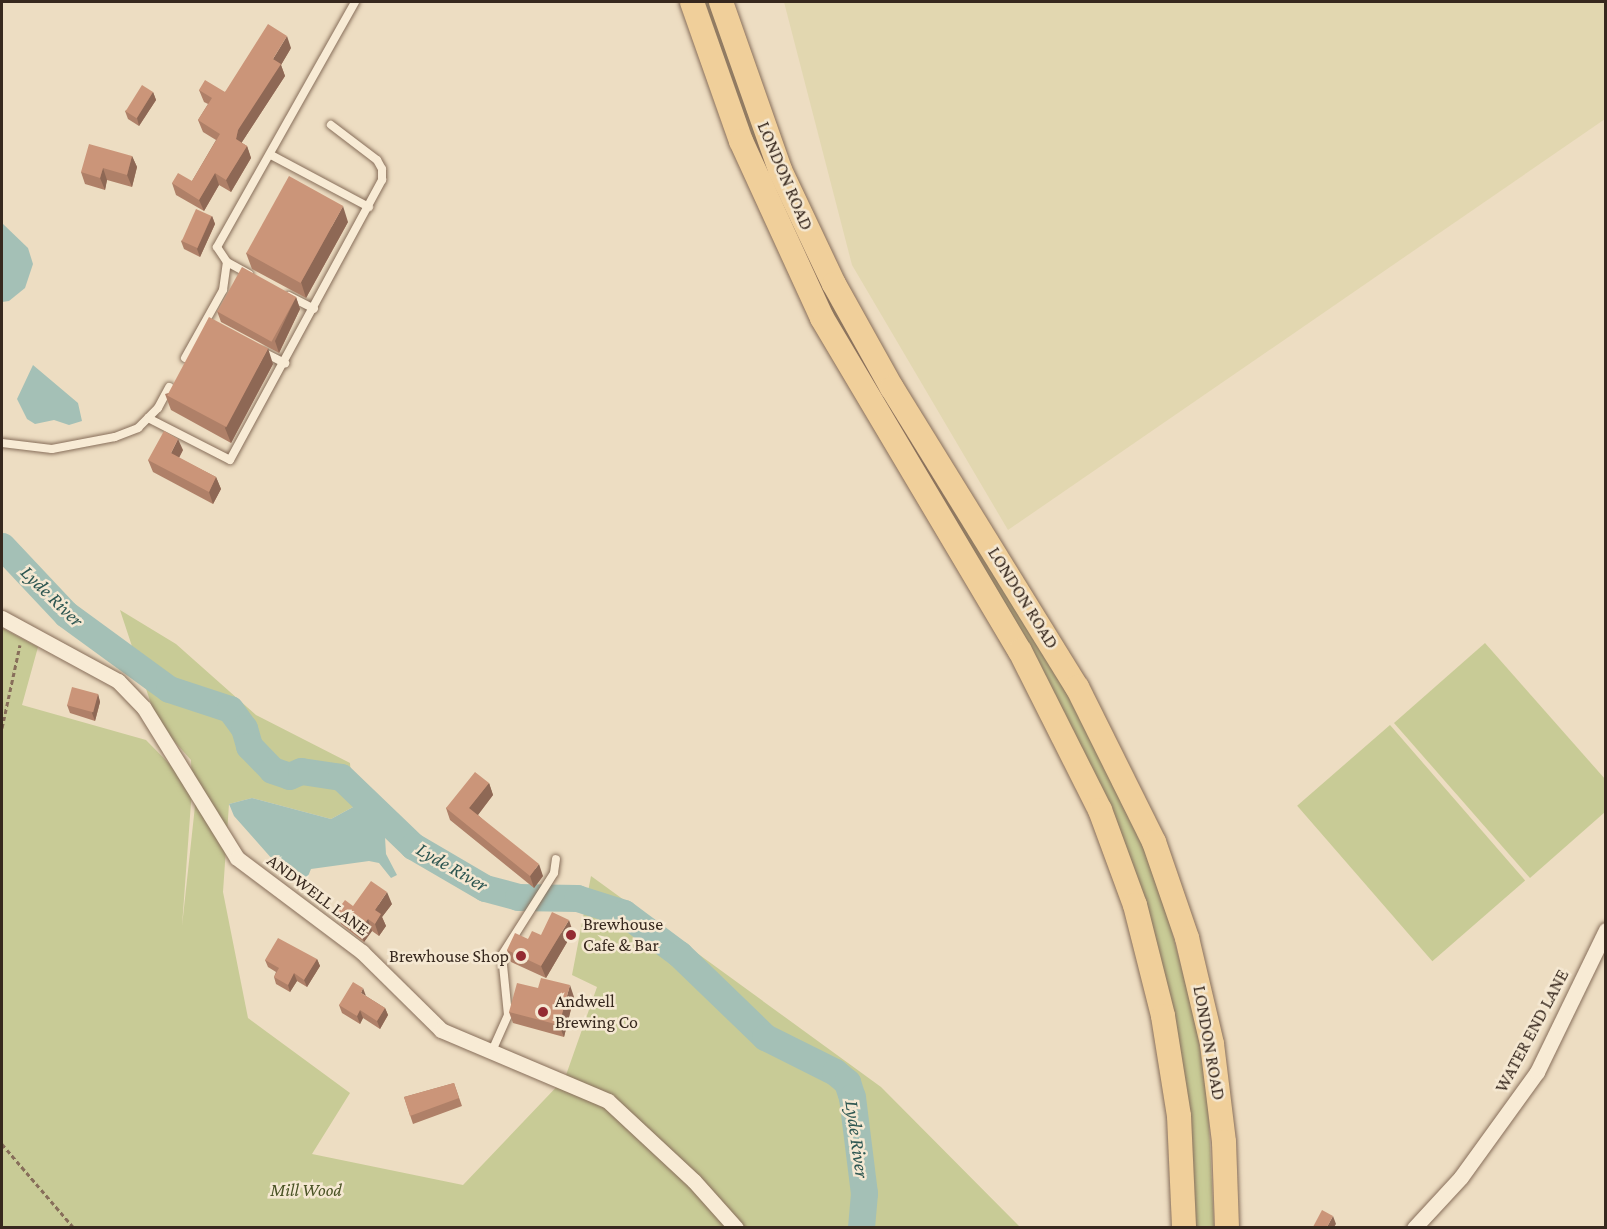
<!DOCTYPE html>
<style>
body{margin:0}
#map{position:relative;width:1607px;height:1229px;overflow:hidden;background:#edddc2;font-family:"Crimson Pro",serif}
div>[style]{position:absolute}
.farmland>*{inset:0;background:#e2d7b0}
.green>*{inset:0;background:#c8cb96;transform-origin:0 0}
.water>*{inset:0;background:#a4c0b6}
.river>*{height:27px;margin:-13.5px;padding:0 13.5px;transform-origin:13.5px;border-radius:13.5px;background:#a4c0b6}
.path>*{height:3px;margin-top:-1.5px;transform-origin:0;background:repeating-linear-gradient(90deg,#876e5a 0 4.5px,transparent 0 7.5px)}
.roads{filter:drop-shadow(0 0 2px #876e5a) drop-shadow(0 0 2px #876e5a)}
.lane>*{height:8px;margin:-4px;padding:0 4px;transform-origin:4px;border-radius:4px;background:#f8ebd5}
.street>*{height:15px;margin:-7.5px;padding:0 7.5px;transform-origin:7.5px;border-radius:7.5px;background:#f8ebd5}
.primary>*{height:24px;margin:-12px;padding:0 12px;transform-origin:12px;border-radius:12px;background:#f0cf9a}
.wall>*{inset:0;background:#af8068}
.shaded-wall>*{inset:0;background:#8e6855}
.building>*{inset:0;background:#cb9579;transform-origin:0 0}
.dots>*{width:16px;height:16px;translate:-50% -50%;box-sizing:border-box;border:3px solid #f5e8d2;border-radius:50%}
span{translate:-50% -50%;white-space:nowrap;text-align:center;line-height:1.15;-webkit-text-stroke:5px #f5e8d2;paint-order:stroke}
.street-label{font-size:18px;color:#37281e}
.poi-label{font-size:18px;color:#37281e}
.left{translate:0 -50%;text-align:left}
.right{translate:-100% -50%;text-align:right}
.park-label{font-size:18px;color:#4a5325;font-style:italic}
.water-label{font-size:20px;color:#2d5651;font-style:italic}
.frame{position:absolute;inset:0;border:3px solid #37281e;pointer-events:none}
</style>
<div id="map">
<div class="farmland">
<div style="clip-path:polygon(784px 2px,1605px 2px,1605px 119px,1008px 530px,852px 265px)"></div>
</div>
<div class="green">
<div style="clip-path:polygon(700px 2px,712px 2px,751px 116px,1039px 639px,1132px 817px,1161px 891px,1196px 1022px,1208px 1104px,1214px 1227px,1193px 1227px,1137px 885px,799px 259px)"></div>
<div style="clip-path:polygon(evenodd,120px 610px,176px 644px,256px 715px,350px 763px,353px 807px,331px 819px,252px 798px,229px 804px,223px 892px,248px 1018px,350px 1093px,312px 1154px,463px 1185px,565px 1078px,597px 987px,572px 975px,591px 876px,881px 1087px,1020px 1227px,2px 1227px,2px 628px,38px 647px,22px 705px,146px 740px,192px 787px,191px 760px,157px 722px,120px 610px,192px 789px,195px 806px,182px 926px,192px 789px)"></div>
<div style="clip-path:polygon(1485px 643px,1605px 779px,1605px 812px,1530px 878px,1394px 723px)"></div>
<div style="left:1390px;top:725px;width:206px;height:123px;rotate:49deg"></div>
</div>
<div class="water">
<div style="clip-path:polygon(2px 223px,28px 248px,33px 264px,25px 288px,9px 301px,2px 302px)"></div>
<div style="clip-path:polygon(33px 365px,78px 403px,82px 421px,69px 425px,54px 420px,35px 424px,27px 419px,17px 399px)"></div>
<div style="clip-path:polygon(252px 798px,331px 819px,355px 806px,385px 837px,386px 854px,397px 875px,391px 878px,379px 863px,369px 861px,311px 869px,304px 886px,288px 877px,234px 816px,229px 804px)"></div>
</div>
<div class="river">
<div style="left:2px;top:546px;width:93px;rotate:46.7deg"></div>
<div style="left:66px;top:614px;width:127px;rotate:36.1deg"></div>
<div style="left:169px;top:689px;width:64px;rotate:18.2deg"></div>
<div style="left:230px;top:709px;width:24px;rotate:54deg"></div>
<div style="left:244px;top:728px;width:19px;rotate:74deg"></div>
<div style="left:249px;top:746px;width:33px;rotate:46deg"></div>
<div style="left:272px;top:770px;width:18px;rotate:19deg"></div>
<div style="left:289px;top:776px;width:13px;rotate:-23deg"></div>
<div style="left:301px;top:771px;width:40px;rotate:8.5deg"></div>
<div style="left:341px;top:777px;width:100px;rotate:43.8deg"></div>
<div style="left:413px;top:846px;width:83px;rotate:30.3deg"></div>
<div style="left:485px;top:888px;width:34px;rotate:15deg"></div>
<div style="left:518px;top:897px;width:59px;rotate:1deg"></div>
<div style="left:577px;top:898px;width:49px;rotate:17.7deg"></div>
<div style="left:624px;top:913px;width:69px;rotate:36.7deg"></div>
<div style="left:679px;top:954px;width:120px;rotate:44deg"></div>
<div style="left:765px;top:1037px;width:78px;rotate:26.6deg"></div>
<div style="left:835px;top:1072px;width:16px;rotate:40deg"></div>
<div style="left:847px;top:1082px;width:16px;rotate:72deg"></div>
<div style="left:852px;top:1097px;width:97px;rotate:82.9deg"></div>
<div style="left:864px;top:1193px;width:35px;rotate:95deg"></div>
</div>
<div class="path">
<div style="left:2px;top:728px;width:85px;rotate:-77.8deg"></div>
<div style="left:2px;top:1144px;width:111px;rotate:49.4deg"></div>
</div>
<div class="roads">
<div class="lane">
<div style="left:271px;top:155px;width:111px;rotate:28deg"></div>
<div style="left:227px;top:262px;width:25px;rotate:29deg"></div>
<div style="left:289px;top:296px;width:28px;rotate:27deg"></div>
<div style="left:263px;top:352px;width:25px;rotate:27deg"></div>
<div style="left:185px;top:358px;width:78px;rotate:-60.8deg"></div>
<div style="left:223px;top:290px;width:28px;rotate:-82deg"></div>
<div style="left:227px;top:262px;width:18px;rotate:-124deg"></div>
<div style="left:217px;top:247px;width:281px;rotate:-60.6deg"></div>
<div style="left:148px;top:418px;width:92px;rotate:27.1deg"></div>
<div style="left:230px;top:460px;width:319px;rotate:-61.5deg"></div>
<div style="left:382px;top:180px;width:11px;rotate:-90deg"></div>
<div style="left:382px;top:169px;width:10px;rotate:-119deg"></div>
<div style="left:377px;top:160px;width:58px;rotate:-142.7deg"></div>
<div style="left:2px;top:443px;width:50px;rotate:6.8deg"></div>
<div style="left:52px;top:449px;width:64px;rotate:-10.8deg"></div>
<div style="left:115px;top:437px;width:25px;rotate:-21deg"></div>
<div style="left:138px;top:428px;width:28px;rotate:-45deg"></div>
<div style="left:158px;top:408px;width:24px;rotate:-62deg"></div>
<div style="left:492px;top:1051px;width:39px;rotate:-66deg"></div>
<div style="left:508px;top:1015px;width:60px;rotate:-95.7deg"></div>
<div style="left:502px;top:955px;width:97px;rotate:-57.6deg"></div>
<div style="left:554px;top:873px;width:14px;rotate:-82deg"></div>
</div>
<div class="street">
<div style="left:2px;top:618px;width:132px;rotate:28.5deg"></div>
<div style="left:118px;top:681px;width:37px;rotate:46deg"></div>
<div style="left:144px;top:708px;width:176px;rotate:58.2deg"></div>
<div style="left:237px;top:858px;width:156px;rotate:36.9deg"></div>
<div style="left:362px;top:952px;width:111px;rotate:44.6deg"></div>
<div style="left:441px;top:1030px;width:181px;rotate:23deg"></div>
<div style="left:608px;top:1101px;width:117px;rotate:42.9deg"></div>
<div style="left:694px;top:1181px;width:63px;rotate:48.2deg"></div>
<div style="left:1414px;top:1228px;width:69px;rotate:-47.3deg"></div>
<div style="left:1461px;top:1177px;width:130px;rotate:-54.1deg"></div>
<div style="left:1537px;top:1072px;width:158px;rotate:-64.1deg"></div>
</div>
<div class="primary">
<div style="left:692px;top:2px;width:147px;rotate:70.6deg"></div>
<div style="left:741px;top:141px;width:195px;rotate:65.4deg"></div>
<div style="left:822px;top:318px;width:387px;rotate:59.3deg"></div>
<div style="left:1020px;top:651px;width:178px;rotate:63.3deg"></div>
<div style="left:1100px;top:810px;width:101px;rotate:69.8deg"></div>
<div style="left:1135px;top:905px;width:114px;rotate:75.8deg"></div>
<div style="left:1163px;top:1016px;width:101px;rotate:80.9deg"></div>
<div style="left:1179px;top:1116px;width:112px;rotate:87.4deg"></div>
<div style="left:721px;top:2px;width:178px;rotate:70.6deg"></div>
<div style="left:780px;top:170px;width:126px;rotate:64.7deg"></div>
<div style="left:834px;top:284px;width:119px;rotate:60.9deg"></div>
<div style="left:892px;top:388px;width:352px;rotate:58.3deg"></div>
<div style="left:1077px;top:687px;width:173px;rotate:63.6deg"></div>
<div style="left:1154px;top:842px;width:102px;rotate:71deg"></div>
<div style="left:1187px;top:938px;width:109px;rotate:76.7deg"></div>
<div style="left:1212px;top:1044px;width:99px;rotate:83deg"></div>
<div style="left:1224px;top:1142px;width:86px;rotate:88deg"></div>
</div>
</div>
<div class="wall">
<div style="clip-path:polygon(291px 48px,281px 65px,285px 76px,242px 142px,242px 143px,247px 146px,251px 158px,231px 192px,219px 185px,204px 211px,176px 195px,172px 183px,192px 181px,216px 140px,203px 132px,198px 120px,208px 104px,204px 102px,199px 90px,225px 92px)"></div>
<div style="clip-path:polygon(153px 92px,156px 100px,139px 126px,128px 119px,125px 111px)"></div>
<div style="clip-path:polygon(132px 156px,137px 167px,132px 187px,107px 180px,105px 190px,85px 184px,81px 172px)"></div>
<div style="clip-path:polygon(212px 216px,215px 224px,200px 257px,184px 249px,181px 241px)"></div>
<div style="clip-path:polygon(348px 222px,306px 298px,252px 269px,246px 253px)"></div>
<div style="clip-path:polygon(296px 297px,300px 309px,279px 353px,221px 322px,217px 311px)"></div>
<div style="clip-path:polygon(273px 364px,231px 443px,171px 410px,165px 394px)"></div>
<div style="clip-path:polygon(183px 450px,179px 458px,216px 477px,221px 489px,213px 504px,153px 472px,148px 460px)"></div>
<div style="clip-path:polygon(98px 694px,100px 702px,95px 721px,70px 713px,67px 705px)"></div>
<div style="clip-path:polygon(489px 783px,493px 795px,478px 815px,543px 876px,534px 888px,450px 820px,446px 808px)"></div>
<div style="clip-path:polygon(392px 904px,382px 917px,386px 926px,379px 936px,372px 931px,364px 942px,341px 924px,336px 912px,353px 906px)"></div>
<div style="clip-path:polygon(573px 932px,546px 978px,511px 962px,507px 950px,528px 939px,541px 935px)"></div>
<div style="clip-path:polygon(317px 959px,320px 966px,307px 987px,297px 981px,290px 992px,276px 984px,274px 977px,276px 972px,268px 967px,265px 960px)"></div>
<div style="clip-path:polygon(366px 996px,385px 1008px,388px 1015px,380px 1029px,363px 1018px,360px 1024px,342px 1013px,339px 1005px)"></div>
<div style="clip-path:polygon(574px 997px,564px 1037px,513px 1023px,509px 1012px)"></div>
<div style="clip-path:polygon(454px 1083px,462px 1106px,413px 1124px,404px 1097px)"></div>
</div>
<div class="shaded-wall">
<div style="clip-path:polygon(287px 36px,291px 48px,281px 65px,285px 76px,242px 142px,240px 151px,236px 139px,238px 130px,273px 59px)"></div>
<div style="clip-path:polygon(153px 92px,156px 100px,139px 126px,137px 118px)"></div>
<div style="clip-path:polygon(247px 146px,251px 158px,231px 192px,226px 180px)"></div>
<div style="clip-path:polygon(132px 156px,137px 167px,132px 187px,127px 175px)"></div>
<div style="clip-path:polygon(103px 168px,107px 180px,105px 190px,100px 178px)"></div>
<div style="clip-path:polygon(215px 173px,219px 185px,204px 211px,199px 200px)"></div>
<div style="clip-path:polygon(343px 206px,348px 222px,306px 298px,301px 282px)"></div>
<div style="clip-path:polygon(212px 216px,215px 224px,200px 257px,197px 249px)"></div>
<div style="clip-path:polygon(296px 297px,300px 309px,279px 353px,275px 341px)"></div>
<div style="clip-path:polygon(268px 348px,273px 364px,231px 443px,225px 428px)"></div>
<div style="clip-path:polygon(178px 439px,183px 450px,175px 465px,171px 453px)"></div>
<div style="clip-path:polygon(216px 477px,221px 489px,213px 504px,209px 492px)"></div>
<div style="clip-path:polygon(98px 694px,100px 702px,95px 721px,92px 713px)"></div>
<div style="clip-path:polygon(489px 783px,493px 795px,474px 820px,469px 808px)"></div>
<div style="clip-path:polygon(539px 864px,543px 876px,534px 888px,530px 876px)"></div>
<div style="clip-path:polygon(387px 892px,392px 904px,382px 917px,386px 926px,379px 936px,375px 924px,375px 910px)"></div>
<div style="clip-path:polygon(368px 919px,372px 931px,364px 942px,360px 930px)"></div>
<div style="clip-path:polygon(569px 920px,573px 932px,546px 978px,541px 966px)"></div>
<div style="clip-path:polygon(317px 959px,320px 966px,307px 987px,304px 980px)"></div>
<div style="clip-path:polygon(294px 973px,297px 981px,290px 992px,288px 985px)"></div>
<div style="clip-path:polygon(570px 985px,574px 997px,564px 1037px,559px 1025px)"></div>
<div style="clip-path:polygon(363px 988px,366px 996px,361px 993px)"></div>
<div style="clip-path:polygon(385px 1008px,388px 1015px,380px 1029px,377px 1021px)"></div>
<div style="clip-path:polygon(360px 1010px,363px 1018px,360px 1024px,357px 1016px)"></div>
<div style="clip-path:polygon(1333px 1216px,1336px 1224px,1334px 1227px,1327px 1227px)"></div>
</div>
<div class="building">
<div style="clip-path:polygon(268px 24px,287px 36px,273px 59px,281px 64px,238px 130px,236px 139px,247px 146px,226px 180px,215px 173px,199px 200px,172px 183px,178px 173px,192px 181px,220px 134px,198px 120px,212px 98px,199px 90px,205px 80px,225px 92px)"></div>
<div style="left:142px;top:85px;width:13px;height:31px;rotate:32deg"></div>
<div style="clip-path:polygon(89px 144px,132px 156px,127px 175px,103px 168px,100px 178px,81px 172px)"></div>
<div style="left:289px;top:176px;width:62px;height:88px;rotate:29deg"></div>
<div style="left:196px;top:209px;width:17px;height:35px;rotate:24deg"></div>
<div style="left:242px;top:267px;width:62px;height:51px;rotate:29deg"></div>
<div style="left:209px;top:317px;width:67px;height:89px;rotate:28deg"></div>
<div style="clip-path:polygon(164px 431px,178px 439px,171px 453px,216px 477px,209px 492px,148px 460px)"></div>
<div style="left:72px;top:687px;width:27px;height:19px;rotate:15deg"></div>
<div style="clip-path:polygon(475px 772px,489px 783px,469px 808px,539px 864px,530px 876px,446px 808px)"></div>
<div style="clip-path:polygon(371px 881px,387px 892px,375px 910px,381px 914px,375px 924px,368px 919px,360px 930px,336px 912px,345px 900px,353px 906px)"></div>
<div style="clip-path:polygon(552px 912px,569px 920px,541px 966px,507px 950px,515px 933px,528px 939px,532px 931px,541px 935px)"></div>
<div style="clip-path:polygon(278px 938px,317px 959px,304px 980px,294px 973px,288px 985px,274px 977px,279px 968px,265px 960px)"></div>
<div style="clip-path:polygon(541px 978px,570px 985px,559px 1025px,509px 1012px,517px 983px,538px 988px)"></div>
<div style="clip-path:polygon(353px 982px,363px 988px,361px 993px,385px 1008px,377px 1021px,360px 1010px,357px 1016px,339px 1005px)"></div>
<div style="clip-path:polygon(454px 1083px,459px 1098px,410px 1116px,404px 1097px)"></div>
<div style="clip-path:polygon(1322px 1210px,1333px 1216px,1327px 1227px,1313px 1227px)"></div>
</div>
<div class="dots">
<div style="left:571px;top:935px;background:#942b33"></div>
<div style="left:521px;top:956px;background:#942b33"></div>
<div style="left:543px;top:1012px;background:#942b33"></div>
</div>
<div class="street-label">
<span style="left:785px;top:176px;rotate:67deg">LONDON ROAD</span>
<span style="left:1023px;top:598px;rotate:58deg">LONDON ROAD</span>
<span style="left:318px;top:895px;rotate:37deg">ANDWELL LANE</span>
<span style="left:1532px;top:1031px;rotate:-62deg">WATER END LANE</span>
<span style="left:1209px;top:1043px;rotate:80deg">LONDON ROAD</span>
</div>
<div class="poi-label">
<span class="left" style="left:583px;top:935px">Brewhouse<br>Cafe &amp; Bar</span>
<span class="right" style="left:509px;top:956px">Brewhouse Shop</span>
<span class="left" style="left:555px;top:1012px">Andwell<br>Brewing Co</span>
</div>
<div class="park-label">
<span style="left:306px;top:1190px">Mill Wood</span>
</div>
<div class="water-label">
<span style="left:52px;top:596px;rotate:44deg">Lyde River</span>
<span style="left:452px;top:867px;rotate:30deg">Lyde River</span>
<span style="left:857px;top:1139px;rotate:82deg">Lyde River</span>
</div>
<div class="frame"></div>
</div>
